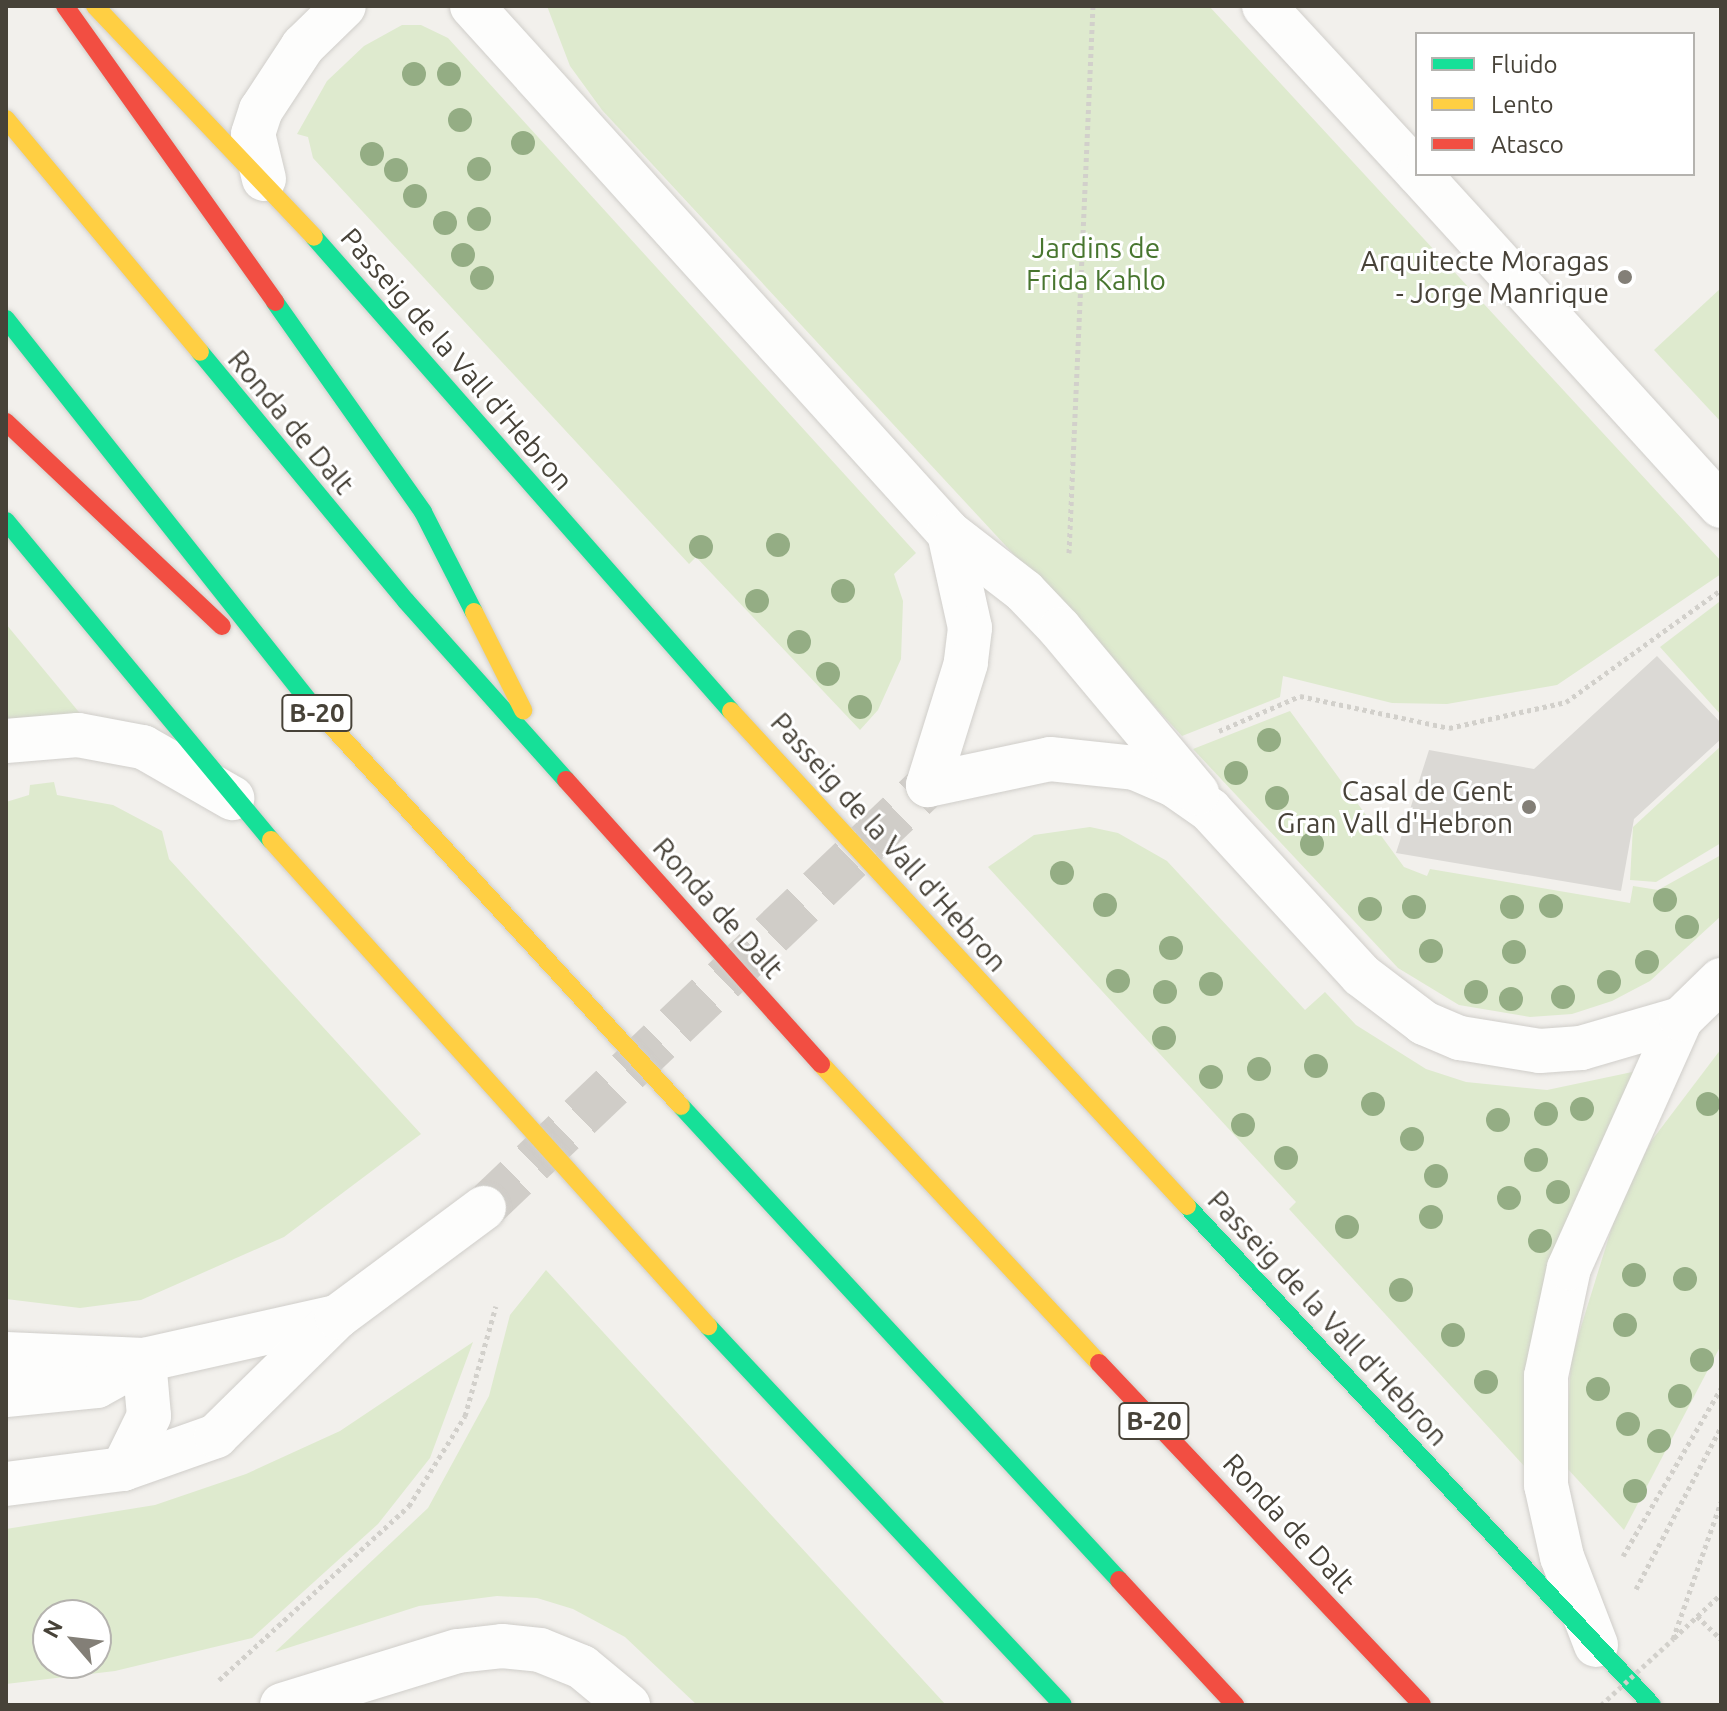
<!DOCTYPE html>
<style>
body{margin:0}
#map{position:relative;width:1727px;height:1711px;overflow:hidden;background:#f2f0ec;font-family:Ubuntu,sans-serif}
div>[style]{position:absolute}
.green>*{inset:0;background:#deeace}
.building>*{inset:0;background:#dbd9d5}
.street-tunnel>*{height:44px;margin-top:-22px;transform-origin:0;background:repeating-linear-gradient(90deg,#d0cdc8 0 44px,transparent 0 66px)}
.path>*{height:5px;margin-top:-2.5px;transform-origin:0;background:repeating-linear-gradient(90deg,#d2d0cb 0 4px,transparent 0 8px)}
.roads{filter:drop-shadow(0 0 2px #d0ceca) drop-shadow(0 0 2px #d0ceca)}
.street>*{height:44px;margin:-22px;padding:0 22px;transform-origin:22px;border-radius:22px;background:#fdfdfc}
.fast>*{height:18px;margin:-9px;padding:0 9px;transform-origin:9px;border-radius:9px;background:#16e098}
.slow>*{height:18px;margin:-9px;padding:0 9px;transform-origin:9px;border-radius:9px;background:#ffcf43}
.jam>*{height:18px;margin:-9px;padding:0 9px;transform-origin:9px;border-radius:9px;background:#f24e42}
.path-bridge>*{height:5px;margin-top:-2.5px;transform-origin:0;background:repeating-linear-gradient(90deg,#d2d0cb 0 4px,transparent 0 8px)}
.trees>*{width:24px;height:24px;margin:-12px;border-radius:50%;background:#94ad84}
.dots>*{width:22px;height:22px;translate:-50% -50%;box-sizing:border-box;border:4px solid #fff;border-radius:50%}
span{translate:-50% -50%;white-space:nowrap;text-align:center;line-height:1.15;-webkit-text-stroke:6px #fff;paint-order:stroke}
.shield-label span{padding:2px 6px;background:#fff;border:2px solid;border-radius:6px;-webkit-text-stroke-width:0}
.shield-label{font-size:26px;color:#474238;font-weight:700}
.park-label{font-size:28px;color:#48762f}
.poi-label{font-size:28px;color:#474238}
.right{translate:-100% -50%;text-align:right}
.street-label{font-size:28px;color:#474238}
.frame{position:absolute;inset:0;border:8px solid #474238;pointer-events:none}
.legend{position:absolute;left:1415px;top:32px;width:280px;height:144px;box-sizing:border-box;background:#fff;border:2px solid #b5b3af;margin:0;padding:10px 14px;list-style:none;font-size:24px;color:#474238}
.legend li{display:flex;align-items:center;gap:16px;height:40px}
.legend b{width:40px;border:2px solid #b5b3af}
.north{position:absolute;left:32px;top:1599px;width:80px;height:80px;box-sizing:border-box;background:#fff;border:2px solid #b5b3af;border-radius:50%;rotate:298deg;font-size:22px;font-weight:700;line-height:32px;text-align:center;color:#474238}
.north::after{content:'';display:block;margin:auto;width:28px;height:36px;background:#837f77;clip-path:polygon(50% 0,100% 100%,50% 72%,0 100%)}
</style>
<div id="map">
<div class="green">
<div style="clip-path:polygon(547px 6px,1209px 6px,1721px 561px,1721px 574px,1557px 685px,1447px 704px,1392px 703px,1283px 676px,1280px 697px,1182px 736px,602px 110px,570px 66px)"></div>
<div style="clip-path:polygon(402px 25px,421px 25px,448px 38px,916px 553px,894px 574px,903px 601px,901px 659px,878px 710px,860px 730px,696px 557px,689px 564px,313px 158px,308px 137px,297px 134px,327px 81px,364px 46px)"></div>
<div style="clip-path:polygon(1721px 288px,1721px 422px,1654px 350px)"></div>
<div style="clip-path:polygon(1719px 602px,1721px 604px,1721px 715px,1660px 647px)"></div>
<div style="clip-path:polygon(6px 624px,83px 717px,6px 724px)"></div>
<div style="clip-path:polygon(1290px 711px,1404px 867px,1427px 876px,1430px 869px,1630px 903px,1633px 886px,1658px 890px,1721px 855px,1721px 916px,1650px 981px,1612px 1001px,1572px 1014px,1530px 1017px,1459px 1005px,1398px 968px,1193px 749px)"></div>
<div style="clip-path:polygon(1721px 746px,1721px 843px,1656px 882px,1630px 880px,1633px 827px)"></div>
<div style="clip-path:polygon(54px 782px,57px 795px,113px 805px,162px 831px,169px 859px,421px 1134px,284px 1237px,141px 1300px,80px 1308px,6px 1299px,6px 802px,29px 795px,30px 785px)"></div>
<div style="clip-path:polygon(1090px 827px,1118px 833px,1167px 861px,1305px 1010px,1325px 992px,1356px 1025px,1426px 1069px,1466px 1082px,1547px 1090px,1637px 1071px,1525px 1467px,1289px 1209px,1296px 1202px,988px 867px,1034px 835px)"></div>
<div style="clip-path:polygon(1721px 1049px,1721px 1345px,1624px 1530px,1565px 1466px,1571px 1359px,1621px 1198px,1652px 1140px)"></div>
<div style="clip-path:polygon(546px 1270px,946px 1705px,697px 1705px,625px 1637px,573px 1609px,537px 1598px,497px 1596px,419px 1606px,275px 1652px,428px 1508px,489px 1396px,510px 1315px)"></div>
<div style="clip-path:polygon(evenodd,473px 1342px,430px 1458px,378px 1524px,252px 1638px,115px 1671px,6px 1684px,6px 1529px,155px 1505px,246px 1474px,340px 1431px,473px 1342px,48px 1615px,96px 1615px,96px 1663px,48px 1663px,48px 1615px)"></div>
</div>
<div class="building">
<div style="clip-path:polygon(1657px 656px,1721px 723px,1721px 739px,1634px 819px,1621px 891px,1396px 853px,1429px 750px,1534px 769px)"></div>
</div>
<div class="street-tunnel">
<div style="left:484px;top:1208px;width:613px;rotate:-43.61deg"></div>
</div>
<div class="path">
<div style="left:1069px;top:553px;width:548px;rotate:-87.49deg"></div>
<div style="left:1219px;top:731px;width:88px;rotate:-23.4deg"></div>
<div style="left:1300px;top:696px;width:152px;rotate:12.1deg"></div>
<div style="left:1449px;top:728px;width:120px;rotate:-12.5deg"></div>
<div style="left:1566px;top:702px;width:191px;rotate:-35.9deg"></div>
<div style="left:1623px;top:1556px;width:194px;rotate:-59.7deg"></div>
<div style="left:1636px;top:1589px;width:183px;rotate:-62.3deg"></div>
<div style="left:1697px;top:1616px;width:33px;rotate:44deg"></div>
<div style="left:1674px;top:1638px;width:64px;rotate:-43.1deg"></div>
<div style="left:1673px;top:1639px;width:145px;rotate:-70.7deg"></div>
<div style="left:219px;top:1680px;width:258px;rotate:-42.5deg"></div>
<div style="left:409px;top:1506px;width:106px;rotate:-58.1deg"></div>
<div style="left:465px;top:1416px;width:114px;rotate:-74.3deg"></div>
</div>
<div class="roads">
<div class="street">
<div style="left:472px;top:6px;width:711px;rotate:47.85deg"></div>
<div style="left:949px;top:533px;width:97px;rotate:77.5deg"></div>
<div style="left:970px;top:628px;width:35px;rotate:97deg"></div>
<div style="left:966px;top:663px;width:128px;rotate:107.3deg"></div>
<div style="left:928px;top:785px;width:125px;rotate:-12deg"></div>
<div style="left:1050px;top:759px;width:85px;rotate:6deg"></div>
<div style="left:1135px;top:768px;width:43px;rotate:23.6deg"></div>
<div style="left:1174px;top:785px;width:44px;rotate:34.8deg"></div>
<div style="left:1210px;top:810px;width:224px;rotate:47.5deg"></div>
<div style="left:1361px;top:975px;width:79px;rotate:37.3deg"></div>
<div style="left:1424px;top:1023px;width:39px;rotate:23deg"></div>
<div style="left:1460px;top:1038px;width:81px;rotate:9.2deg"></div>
<div style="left:1540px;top:1051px;width:41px;rotate:-4.2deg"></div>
<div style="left:1581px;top:1048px;width:104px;rotate:-16.2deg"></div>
<div style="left:1264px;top:6px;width:226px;rotate:47.3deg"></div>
<div style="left:1419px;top:174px;width:449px;rotate:47.7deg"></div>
<div style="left:264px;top:179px;width:46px;rotate:-103.7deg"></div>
<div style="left:253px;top:134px;width:25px;rotate:-72deg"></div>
<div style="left:261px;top:110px;width:77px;rotate:-56.7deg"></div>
<div style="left:303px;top:46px;width:57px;rotate:-44.3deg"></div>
<div style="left:949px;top:533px;width:95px;rotate:37.7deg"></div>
<div style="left:1024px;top:591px;width:52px;rotate:46.5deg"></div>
<div style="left:1060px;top:629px;width:214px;rotate:50.1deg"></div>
<div style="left:6px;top:741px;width:72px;rotate:-4.8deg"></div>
<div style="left:78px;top:735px;width:66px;rotate:10.5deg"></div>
<div style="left:143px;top:747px;width:103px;rotate:29.8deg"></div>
<div style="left:6px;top:1354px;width:138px;rotate:2.5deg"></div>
<div style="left:144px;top:1360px;width:198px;rotate:-12.6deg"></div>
<div style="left:6px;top:1395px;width:91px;rotate:-5.6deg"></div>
<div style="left:97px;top:1386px;width:54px;rotate:-29deg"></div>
<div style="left:144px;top:1360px;width:56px;rotate:84.9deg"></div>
<div style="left:149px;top:1416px;width:59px;rotate:116.1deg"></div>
<div style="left:6px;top:1484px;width:118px;rotate:-7.3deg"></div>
<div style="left:123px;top:1469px;width:99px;rotate:-19.5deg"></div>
<div style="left:216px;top:1436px;width:170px;rotate:-44.5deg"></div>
<div style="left:337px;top:1317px;width:183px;rotate:-36.6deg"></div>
<div style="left:1596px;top:1645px;width:94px;rotate:-111.1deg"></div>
<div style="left:1562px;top:1557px;width:74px;rotate:-102.5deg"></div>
<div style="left:1546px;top:1485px;width:109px;rotate:-90deg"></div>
<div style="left:1546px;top:1376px;width:110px;rotate:-78deg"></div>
<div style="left:1569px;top:1268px;width:273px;rotate:-65.8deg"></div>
<div style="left:1681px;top:1019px;width:56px;rotate:-44.3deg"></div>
<div style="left:282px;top:1705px;width:184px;rotate:-17.1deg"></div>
<div style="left:458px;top:1651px;width:44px;rotate:-6.5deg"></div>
<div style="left:502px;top:1646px;width:38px;rotate:6deg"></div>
<div style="left:540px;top:1650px;width:45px;rotate:22deg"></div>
<div style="left:582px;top:1667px;width:60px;rotate:39.6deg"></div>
</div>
<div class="fast">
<div style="left:314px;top:237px;width:631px;rotate:48.66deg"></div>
<div style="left:275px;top:302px;width:257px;rotate:54.8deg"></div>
<div style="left:423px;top:512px;width:112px;rotate:63deg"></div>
<div style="left:6px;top:319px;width:493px;rotate:51.6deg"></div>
<div style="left:200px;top:352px;width:323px;rotate:50.4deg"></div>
<div style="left:406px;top:601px;width:240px;rotate:48.2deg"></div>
<div style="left:6px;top:521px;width:415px;rotate:50.3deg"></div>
<div style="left:681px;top:1106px;width:645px;rotate:47.26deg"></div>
<div style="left:1187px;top:1206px;width:682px;rotate:47.02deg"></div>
<div style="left:708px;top:1326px;width:519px;rotate:46.87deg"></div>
</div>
<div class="slow">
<div style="left:95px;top:6px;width:318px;rotate:46.5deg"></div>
<div style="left:6px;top:119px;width:303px;rotate:50.2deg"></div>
<div style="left:474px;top:612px;width:110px;rotate:63.4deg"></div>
<div style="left:312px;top:705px;width:545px;rotate:47.38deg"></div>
<div style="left:731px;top:711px;width:673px;rotate:47.35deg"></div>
<div style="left:271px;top:840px;width:654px;rotate:48.04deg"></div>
<div style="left:821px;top:1064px;width:408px;rotate:47.1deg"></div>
</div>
<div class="jam">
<div style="left:65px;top:6px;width:363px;rotate:54.6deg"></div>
<div style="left:6px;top:422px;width:297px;rotate:43.4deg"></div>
<div style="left:566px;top:780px;width:382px;rotate:48.1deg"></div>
<div style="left:1099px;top:1363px;width:470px;rotate:46.6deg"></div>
<div style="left:1119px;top:1580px;width:171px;rotate:47.1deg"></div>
</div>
</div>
<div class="path-bridge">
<div style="left:1601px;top:1705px;width:98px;rotate:-42.5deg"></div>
</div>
<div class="trees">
<div style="left:414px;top:74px"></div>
<div style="left:449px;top:74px"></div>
<div style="left:460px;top:120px"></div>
<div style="left:523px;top:143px"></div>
<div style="left:372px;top:154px"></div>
<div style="left:479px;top:169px"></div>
<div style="left:396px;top:170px"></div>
<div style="left:415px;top:196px"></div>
<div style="left:479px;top:219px"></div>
<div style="left:445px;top:223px"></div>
<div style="left:463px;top:255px"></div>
<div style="left:482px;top:278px"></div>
<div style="left:778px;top:545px"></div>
<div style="left:701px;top:547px"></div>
<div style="left:843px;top:591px"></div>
<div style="left:757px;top:601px"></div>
<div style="left:799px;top:642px"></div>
<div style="left:828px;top:674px"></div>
<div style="left:860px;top:707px"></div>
<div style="left:1269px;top:740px"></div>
<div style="left:1236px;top:773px"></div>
<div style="left:1277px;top:798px"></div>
<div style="left:1312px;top:844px"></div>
<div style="left:1062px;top:873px"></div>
<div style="left:1665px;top:900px"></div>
<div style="left:1105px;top:905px"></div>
<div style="left:1551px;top:906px"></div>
<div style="left:1414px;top:907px"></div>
<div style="left:1512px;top:907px"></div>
<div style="left:1370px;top:909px"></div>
<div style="left:1687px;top:927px"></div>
<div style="left:1171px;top:948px"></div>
<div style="left:1431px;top:951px"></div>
<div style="left:1514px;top:952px"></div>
<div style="left:1647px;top:962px"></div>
<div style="left:1118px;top:981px"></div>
<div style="left:1609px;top:982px"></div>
<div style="left:1211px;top:984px"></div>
<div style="left:1165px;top:992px"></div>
<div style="left:1476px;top:992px"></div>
<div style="left:1563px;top:997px"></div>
<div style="left:1511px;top:999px"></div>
<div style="left:1164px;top:1038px"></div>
<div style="left:1316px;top:1066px"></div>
<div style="left:1259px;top:1069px"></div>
<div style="left:1211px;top:1077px"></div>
<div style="left:1373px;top:1104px"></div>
<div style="left:1708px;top:1104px"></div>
<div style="left:1582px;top:1109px"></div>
<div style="left:1546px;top:1114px"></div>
<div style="left:1498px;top:1120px"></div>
<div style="left:1243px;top:1125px"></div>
<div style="left:1412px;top:1139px"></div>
<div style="left:1286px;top:1158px"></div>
<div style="left:1536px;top:1160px"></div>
<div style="left:1436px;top:1176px"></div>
<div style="left:1558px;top:1192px"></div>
<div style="left:1509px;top:1198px"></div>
<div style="left:1431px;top:1217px"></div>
<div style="left:1347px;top:1227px"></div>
<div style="left:1540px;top:1241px"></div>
<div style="left:1634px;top:1275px"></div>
<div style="left:1685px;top:1279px"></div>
<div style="left:1401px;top:1290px"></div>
<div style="left:1625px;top:1325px"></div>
<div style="left:1453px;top:1335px"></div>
<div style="left:1702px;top:1360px"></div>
<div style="left:1486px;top:1382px"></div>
<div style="left:1598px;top:1389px"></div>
<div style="left:1680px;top:1396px"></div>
<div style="left:1628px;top:1424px"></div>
<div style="left:1659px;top:1441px"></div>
<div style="left:1635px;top:1491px"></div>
</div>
<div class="dots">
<div style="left:1625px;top:277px;background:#837f77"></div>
<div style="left:1529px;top:807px;background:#837f77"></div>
</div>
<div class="shield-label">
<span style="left:317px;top:713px">B-20</span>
<span style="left:1154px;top:1421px">B-20</span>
</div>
<div class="park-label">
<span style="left:1096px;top:264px">Jardins de<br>Frida Kahlo</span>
</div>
<div class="poi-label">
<span class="right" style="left:1609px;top:277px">Arquitecte Moragas<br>- Jorge Manrique</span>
<span class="right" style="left:1513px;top:807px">Casal de Gent<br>Gran Vall d'Hebron</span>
</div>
<div class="street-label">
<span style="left:457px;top:359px;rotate:49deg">Passeig de la Vall d'Hebron</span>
<span style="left:291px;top:422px;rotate:50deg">Ronda de Dalt</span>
<span style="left:889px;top:842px;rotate:48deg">Passeig de la Vall d'Hebron</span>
<span style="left:718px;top:908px;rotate:48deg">Ronda de Dalt</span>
<span style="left:1328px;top:1318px;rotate:47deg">Passeig de la Vall d'Hebron</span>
<span style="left:1289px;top:1523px;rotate:47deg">Ronda de Dalt</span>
</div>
<div class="frame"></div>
<ul class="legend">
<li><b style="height:10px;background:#16e098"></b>Fluido</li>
<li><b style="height:10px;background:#ffcf43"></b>Lento</li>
<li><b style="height:10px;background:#f24e42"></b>Atasco</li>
</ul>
<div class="north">N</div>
</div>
